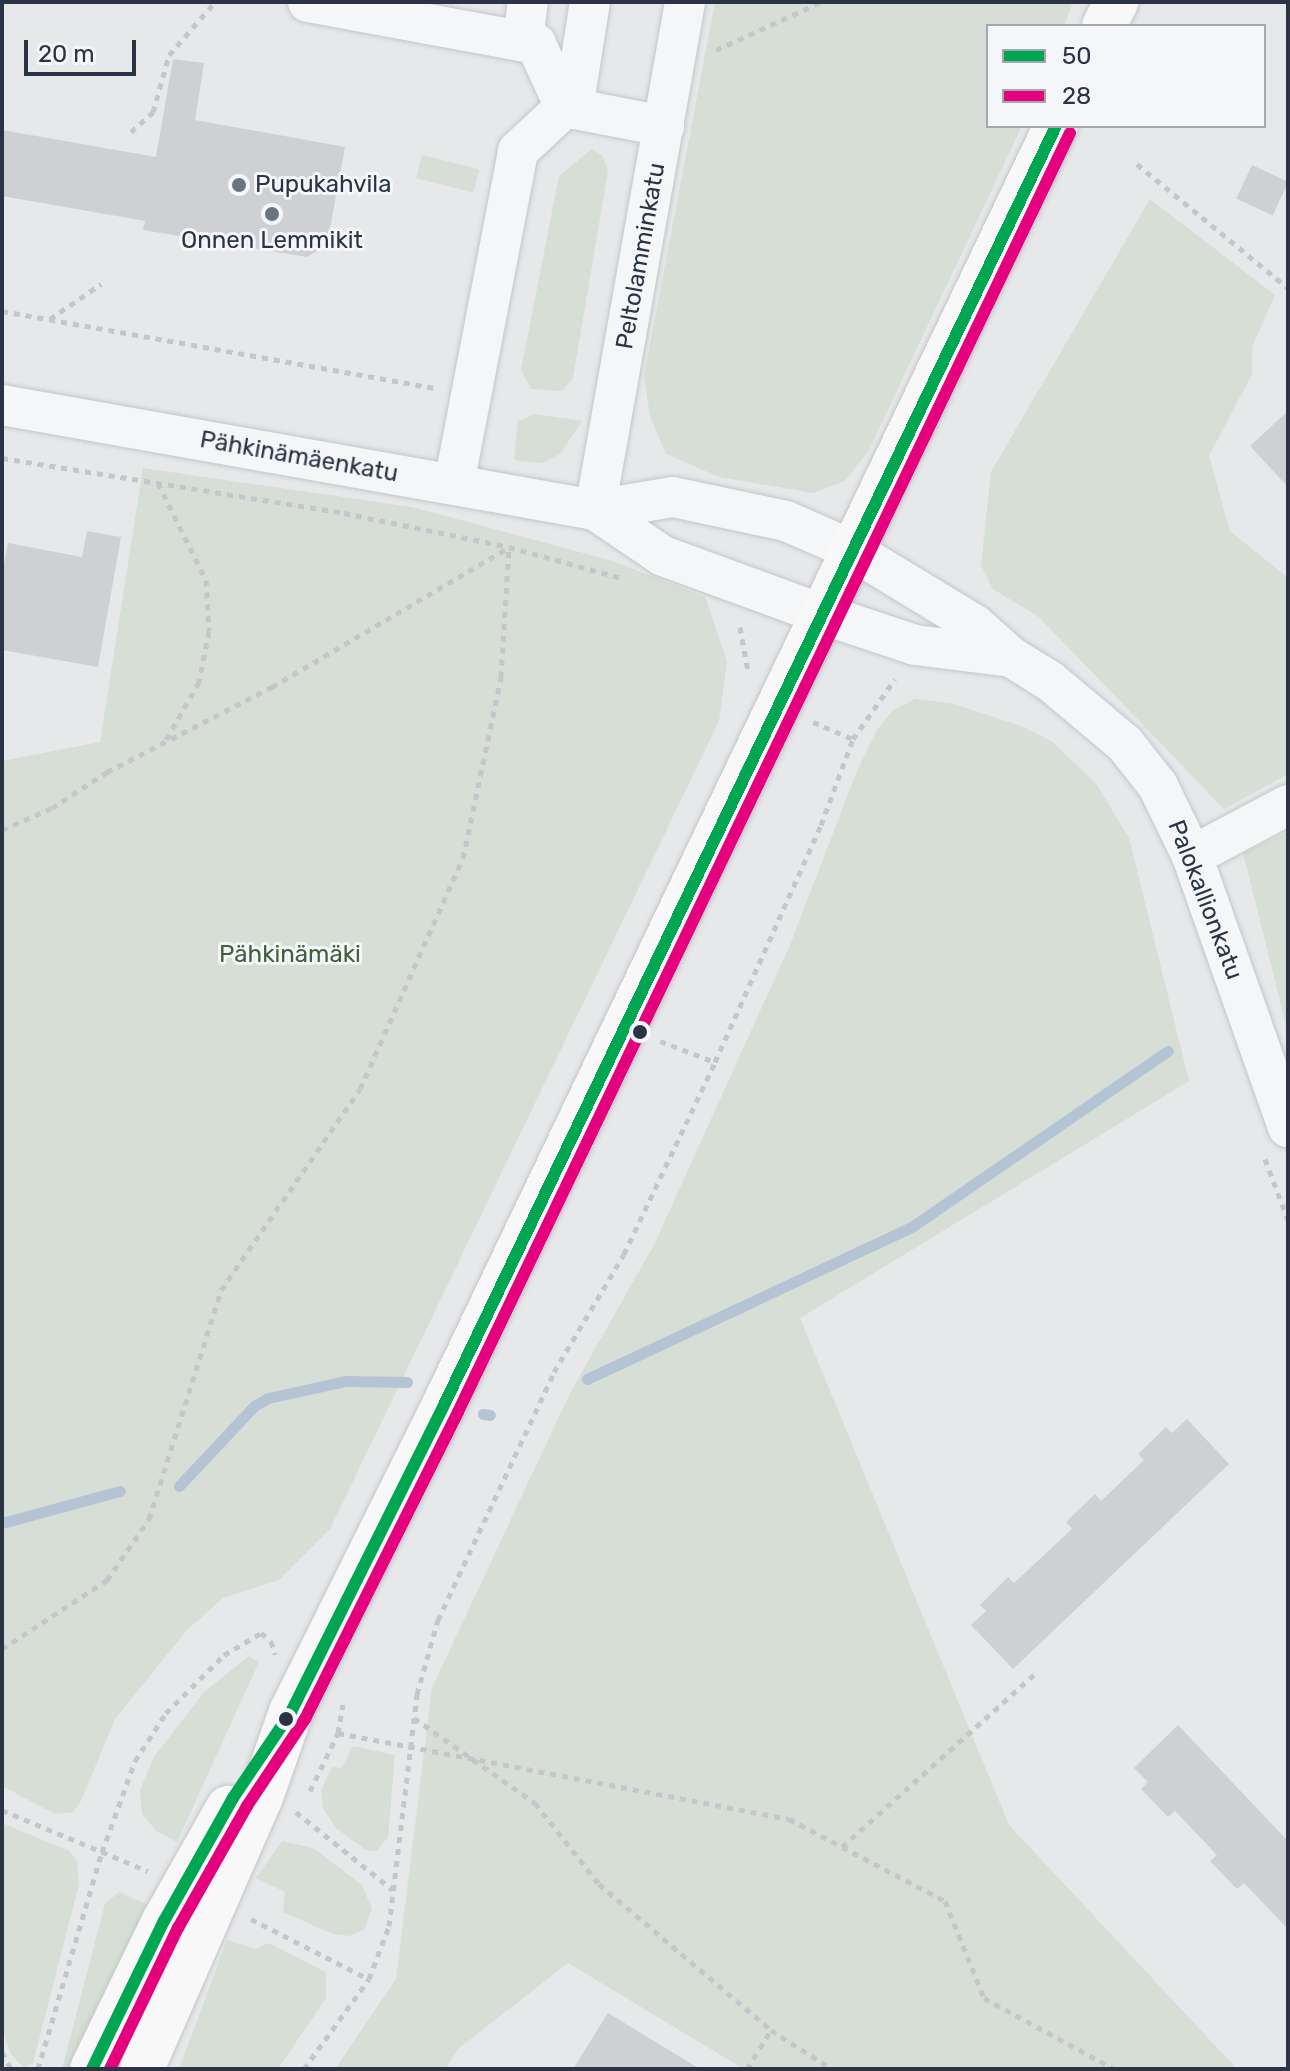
<!DOCTYPE html>
<meta charset="utf-8">
<style>
body{margin:0}
#map{position:relative;width:1290px;height:2071px;overflow:hidden;background:#e6e8ea;font-family:Rubik,sans-serif}
div>[style]{position:absolute}
.green>*{inset:0;background:#d6ded6;transform-origin:0 0}
.stream>*{height:11px;margin:-5.5px;padding:0 5.5px;transform-origin:5.5px;border-radius:5.5px;background:#b4c4d5}
.building>*{inset:0;background:#ced0d3;transform-origin:0 0}
.path>*{height:5px;margin-top:-2.5px;transform-origin:0;background:repeating-linear-gradient(90deg,#c5c6ca 0 6px,transparent 0 12px)}
.roads{filter:drop-shadow(0 0 2px #c4c6c8) drop-shadow(0 0 2px #c4c6c8)}
.minor>*{height:40px;margin:-20px;padding:0 20px;transform-origin:20px;border-radius:20px;background:#f5f6f7}
.major>*{height:44px;margin:-22px;padding:0 22px;transform-origin:22px;border-radius:22px;background:#f8f8f8}
.bus-1>*{height:12px;margin:-6px;padding:0 6px;transform-origin:6px;border-radius:6px;background:#00a651}
.bus-2>*{height:12px;margin:-6px;padding:0 6px;transform-origin:6px;border-radius:6px;background:#e5007d}
.dots>*{width:22px;height:22px;translate:-50% -50%;box-sizing:border-box;border:4px solid #f4f6f9;border-radius:50%}
span{translate:-50% -50%;white-space:nowrap;text-align:center;line-height:1.15;-webkit-text-stroke:6px #f4f6f9;paint-order:stroke}
.poi-label{font-size:24px;color:#2b3445}
.left{translate:0 -50%;text-align:left}
.street-label{font-size:24px;color:#2b3445}
.park-label{font-size:24px;color:#3f6138}
.frame{position:absolute;inset:0;border:4px solid #2b3445;pointer-events:none}
.legend{position:absolute;left:986px;top:24px;width:280px;height:104px;box-sizing:border-box;background:#f4f6f9;border:2px solid #a4a8b1;margin:0;padding:10px 14px;list-style:none;font-size:24px;color:#2b3445}
.legend li{display:flex;align-items:center;gap:16px;height:40px}
.legend b{width:40px;border:2px solid #a4a8b1}
.scale{position:absolute;left:24px;top:40px;width:112px;height:36px;box-sizing:border-box;border:4px solid #2b3445;border-top:0;padding-left:10px;font-size:24px;line-height:28px;white-space:nowrap;color:#2b3445;-webkit-text-stroke:6px #f4f6f9;paint-order:stroke}
</style>
<div id="map">
<div class="green">
<div style="clip-path:polygon(715px 2px,1073px 2px,1064px 26px,988px 26px,988px 126px,1022px 126px,868px 452px,845px 481px,813px 493px,719px 477px,666px 454px,650px 416px,644px 376px)"></div>
<div style="clip-path:polygon(592px 149px,603px 156px,608px 171px,573px 378px,562px 391px,531px 389px,521px 370px,559px 176px)"></div>
<div style="left:422px;top:155px;width:59px;height:24px;rotate:14deg"></div>
<div style="clip-path:polygon(1150px 199px,1275px 295px,1252px 347px,1252px 374px,1209px 456px,1230px 531px,1288px 578px,1288px 774px,1224px 809px,1039px 617px,993px 589px,981px 565px,991px 472px)"></div>
<div style="clip-path:polygon(535px 414px,582px 421px,560px 454px,542px 463px,518px 461px,514px 459px,518px 421px)"></div>
<div style="clip-path:polygon(143px 468px,412px 507px,613px 561px,705px 597px,727px 661px,719px 721px,330px 1529px,279px 1580px,223px 1598px,187px 1630px,115px 1719px,81px 1801px,73px 1812px,55px 1814px,2px 1786px,2px 761px,100px 742px)"></div>
<div style="clip-path:polygon(915px 699px,951px 703px,1021px 726px,1053px 742px,1097px 785px,1129px 838px,1189px 1081px,800px 1318px,1009px 1825px,1237px 2069px,744px 2069px,568px 1963px,458px 2049px,446px 2069px,335px 2069px,396px 1979px,432px 1688px,571px 1391px,654px 1245px,790px 945px,857px 771px,877px 730px,893px 710px)"></div>
<div style="clip-path:polygon(1288px 832px,1288px 1033px,1243px 853px)"></div>
<div style="clip-path:polygon(249px 1656px,259px 1662px,177px 1842px,156px 1831px,142px 1814px,140px 1790px,154px 1757px,204px 1692px)"></div>
<div style="clip-path:polygon(353px 1746px,395px 1755px,388px 1837px,377px 1851px,366px 1850px,336px 1828px,323px 1808px,321px 1790px,332px 1767px,342px 1768px)"></div>
<div style="clip-path:polygon(2px 1823px,69px 1851px,77px 1861px,79px 1884px,33px 2063px,24px 2068px,11px 2054px,2px 2031px)"></div>
<div style="clip-path:polygon(282px 1841px,313px 1848px,362px 1885px,372px 1909px,364px 1930px,350px 1936px,333px 1934px,283px 1912px,285px 1892px,256px 1878px)"></div>
<div style="clip-path:polygon(119px 1892px,150px 1906px,73px 2069px,62px 2069px,105px 1904px)"></div>
<div style="clip-path:polygon(227px 1940px,256px 1949px,269px 1943px,326px 1972px,326px 1998px,278px 2069px,179px 2069px)"></div>
</div>
<div class="stream">
<div style="left:587px;top:1379px;width:360px;rotate:-25.1deg"></div>
<div style="left:913px;top:1226px;width:309px;rotate:-34.5deg"></div>
<div style="left:483px;top:1414px;width:7px;rotate:8deg"></div>
<div style="left:179px;top:1486px;width:110px;rotate:-46.8deg"></div>
<div style="left:254px;top:1406px;width:16px;rotate:-30deg"></div>
<div style="left:268px;top:1398px;width:80px;rotate:-12.3deg"></div>
<div style="left:346px;top:1381px;width:61px;rotate:0.9deg"></div>
<div style="left:2px;top:1523px;width:122px;rotate:-15.2deg"></div>
</div>
<div class="building">
<div style="clip-path:polygon(173px 59px,204px 63px,195px 120px,345px 147px,327px 245px,307px 257px,143px 230px,145px 221px,2px 196px,2px 130px,156px 157px)"></div>
<div style="left:1252px;top:165px;width:40px;height:37px;rotate:25deg"></div>
<div style="clip-path:polygon(1288px 411px,1288px 487px,1250px 446px)"></div>
<div style="clip-path:polygon(87px 531px,121px 537px,98px 667px,2px 650px,2px 575px,8px 543px,82px 557px)"></div>
<div style="clip-path:polygon(1187px 1419px,1229px 1464px,1013px 1669px,971px 1625px,986px 1611px,980px 1605px,1008px 1577px,1014px 1583px,1072px 1529px,1066px 1522px,1095px 1494px,1101px 1501px,1144px 1460px,1138px 1454px,1166px 1427px,1172px 1433px)"></div>
<div style="clip-path:polygon(1178px 1725px,1288px 1841px,1288px 1929px,1244px 1883px,1237px 1889px,1210px 1861px,1217px 1855px,1175px 1811px,1168px 1817px,1141px 1789px,1148px 1782px,1134px 1768px)"></div>
<div style="clip-path:polygon(608px 2013px,700px 2069px,573px 2069px)"></div>
</div>
<div class="path">
<div style="left:716px;top:50px;width:115px;rotate:-24.6deg"></div>
<div style="left:131px;top:132px;width:30px;rotate:-42deg"></div>
<div style="left:153px;top:112px;width:59px;rotate:-74.3deg"></div>
<div style="left:169px;top:55px;width:70px;rotate:-49deg"></div>
<div style="left:1137px;top:164px;width:195px;rotate:39.4deg"></div>
<div style="left:2px;top:311px;width:438px;rotate:10.1deg"></div>
<div style="left:50px;top:319px;width:62px;rotate:-34.5deg"></div>
<div style="left:2px;top:458px;width:346px;rotate:9.1deg"></div>
<div style="left:344px;top:513px;width:168px;rotate:11.6deg"></div>
<div style="left:509px;top:547px;width:120px;rotate:15.4deg"></div>
<div style="left:158px;top:483px;width:108px;rotate:63.7deg"></div>
<div style="left:206px;top:580px;width:51px;rotate:86.6deg"></div>
<div style="left:209px;top:631px;width:52px;rotate:101.1deg"></div>
<div style="left:199px;top:682px;width:67px;rotate:119.6deg"></div>
<div style="left:740px;top:627px;width:45px;rotate:79.7deg"></div>
<div style="left:813px;top:722px;width:43px;rotate:23deg"></div>
<div style="left:2px;top:830px;width:55px;rotate:-23.7deg"></div>
<div style="left:52px;top:808px;width:66px;rotate:-33.2deg"></div>
<div style="left:107px;top:772px;width:186px;rotate:-27.3deg"></div>
<div style="left:272px;top:687px;width:274px;rotate:-30.5deg"></div>
<div style="left:660px;top:1041px;width:59px;rotate:20.9deg"></div>
<div style="left:1265px;top:1159px;width:65px;rotate:69.3deg"></div>
<div style="left:2px;top:1649px;width:126px;rotate:-33.3deg"></div>
<div style="left:107px;top:1580px;width:74px;rotate:-55.5deg"></div>
<div style="left:149px;top:1519px;width:240px;rotate:-72.5deg"></div>
<div style="left:221px;top:1290px;width:244px;rotate:-55.3deg"></div>
<div style="left:360px;top:1089px;width:253px;rotate:-66deg"></div>
<div style="left:463px;top:858px;width:185px;rotate:-78.1deg"></div>
<div style="left:501px;top:677px;width:130px;rotate:-86.5deg"></div>
<div style="left:414px;top:1718px;width:148px;rotate:35.1deg"></div>
<div style="left:535px;top:1803px;width:103px;rotate:51.7deg"></div>
<div style="left:599px;top:1884px;width:226px;rotate:40.3deg"></div>
<div style="left:771px;top:2030px;width:72px;rotate:32.6deg"></div>
<div style="left:338px;top:1733px;width:459px;rotate:10.8deg"></div>
<div style="left:789px;top:1819px;width:176px;rotate:27.7deg"></div>
<div style="left:945px;top:1901px;width:105px;rotate:68.1deg"></div>
<div style="left:984px;top:1998px;width:148px;rotate:28.6deg"></div>
<div style="left:310px;top:1791px;width:64px;rotate:-64.2deg"></div>
<div style="left:338px;top:1733px;width:29px;rotate:-80deg"></div>
<div style="left:2px;top:1810px;width:158px;rotate:22.7deg"></div>
<div style="left:296px;top:1812px;width:124px;rotate:38.8deg"></div>
<div style="left:842px;top:1847px;width:258px;rotate:-41.9deg"></div>
<div style="left:251px;top:1919px;width:132px;rotate:27deg"></div>
<div style="left:2px;top:2052px;width:19px;rotate:62deg"></div>
<div style="left:38px;top:2069px;width:226px;rotate:-73.6deg"></div>
<div style="left:102px;top:1852px;width:97px;rotate:-70.1deg"></div>
<div style="left:135px;top:1761px;width:57px;rotate:-57.1deg"></div>
<div style="left:166px;top:1713px;width:82px;rotate:-45deg"></div>
<div style="left:224px;top:1655px;width:43px;rotate:-30.7deg"></div>
<div style="left:261px;top:1633px;width:13px;rotate:39deg"></div>
<div style="left:271px;top:1641px;width:14px;rotate:73deg"></div>
<div style="left:304px;top:2069px;width:111px;rotate:-54.2deg"></div>
<div style="left:369px;top:1979px;width:57px;rotate:-69.3deg"></div>
<div style="left:389px;top:1926px;width:234px;rotate:-83.1deg"></div>
<div style="left:417px;top:1694px;width:77px;rotate:-74.2deg"></div>
<div style="left:438px;top:1620px;width:274px;rotate:-64.9deg"></div>
<div style="left:554px;top:1372px;width:137px;rotate:-59.3deg"></div>
<div style="left:624px;top:1254px;width:212px;rotate:-64.6deg"></div>
<div style="left:715px;top:1062px;width:260px;rotate:-65.9deg"></div>
<div style="left:821px;top:825px;width:92px;rotate:-69.6deg"></div>
<div style="left:853px;top:739px;width:73px;rotate:-55deg"></div>
<div style="left:747px;top:2069px;width:46px;rotate:-58.4deg"></div>
</div>
<div class="roads">
<div class="minor">
<div style="left:308px;top:2px;width:232px;rotate:10.4deg"></div>
<div style="left:536px;top:44px;width:69px;rotate:65.3deg"></div>
<div style="left:565px;top:107px;width:101px;rotate:10.9deg"></div>
<div style="left:523px;top:41px;width:39px;rotate:-83deg"></div>
<div style="left:573px;top:109px;width:108px;rotate:-81deg"></div>
<div style="left:2px;top:405px;width:602px;rotate:10.04deg"></div>
<div style="left:595px;top:510px;width:79px;rotate:-9.5deg"></div>
<div style="left:673px;top:497px;width:116px;rotate:12deg"></div>
<div style="left:786px;top:521px;width:70px;rotate:23.6deg"></div>
<div style="left:850px;top:549px;width:146px;rotate:31.3deg"></div>
<div style="left:975px;top:625px;width:48px;rotate:41.6deg"></div>
<div style="left:1011px;top:657px;width:46px;rotate:31.6deg"></div>
<div style="left:1050px;top:681px;width:98px;rotate:40deg"></div>
<div style="left:1125px;top:744px;width:53px;rotate:51.8deg"></div>
<div style="left:1158px;top:786px;width:78px;rotate:64.1deg"></div>
<div style="left:1192px;top:856px;width:288px;rotate:70.5deg"></div>
<div style="left:454px;top:484px;width:339px;rotate:-79.1deg"></div>
<div style="left:518px;top:151px;width:64px;rotate:-43.1deg"></div>
<div style="left:595px;top:510px;width:516px;rotate:-79.95deg"></div>
<div style="left:595px;top:510px;width:82px;rotate:34.1deg"></div>
<div style="left:663px;top:556px;width:166px;rotate:20.1deg"></div>
<div style="left:819px;top:613px;width:101px;rotate:18.4deg"></div>
<div style="left:915px;top:645px;width:97px;rotate:7.1deg"></div>
<div style="left:1192px;top:856px;width:109px;rotate:-28deg"></div>
</div>
<div class="major">
<div style="left:1104px;top:26px;width:27px;rotate:-63deg"></div>
<div style="left:92px;top:2069px;width:165px;rotate:-64.1deg"></div>
<div style="left:164px;top:1921px;width:130px;rotate:-60.5deg"></div>
<div style="left:142px;top:2069px;width:297px;rotate:-66.4deg"></div>
<div style="left:261px;top:1797px;width:90px;rotate:-70.6deg"></div>
<div style="left:291px;top:1712px;width:343px;rotate:-63.5deg"></div>
<div style="left:444px;top:1405px;width:1418px;rotate:-64.43deg"></div>
</div>
</div>
<div class="bus-1">
<div style="left:92px;top:2069px;width:165px;rotate:-64.1deg"></div>
<div style="left:164px;top:1921px;width:141px;rotate:-60.7deg"></div>
<div style="left:233px;top:1798px;width:104px;rotate:-56deg"></div>
<div style="left:291px;top:1712px;width:343px;rotate:-63.5deg"></div>
<div style="left:444px;top:1405px;width:1418px;rotate:-64.43deg"></div>
</div>
<div class="bus-2">
<div style="left:110px;top:2069px;width:157px;rotate:-64.3deg"></div>
<div style="left:178px;top:1928px;width:140px;rotate:-60.5deg"></div>
<div style="left:247px;top:1806px;width:105px;rotate:-56.3deg"></div>
<div style="left:305px;top:1719px;width:343px;rotate:-63.5deg"></div>
<div style="left:458px;top:1412px;width:1418px;rotate:-64.43deg"></div>
</div>
<div class="dots">
<div style="left:239px;top:185px;background:#6c737f"></div>
<div style="left:272px;top:214px;background:#6c737f"></div>
<div style="left:640px;top:1032px;background:#2b3445"></div>
<div style="left:286px;top:1719px;background:#2b3445"></div>
</div>
<div class="poi-label">
<span class="left" style="left:255px;top:185px">Pupukahvila</span>
<span style="left:272px;top:241px">Onnen Lemmikit</span>
</div>
<div class="street-label">
<span style="left:641px;top:256px;rotate:-80deg">Peltolamminkatu</span>
<span style="left:299px;top:457px;rotate:10deg">Pähkinämäenkatu</span>
<span style="left:1205px;top:900px;rotate:69deg">Palokallionkatu</span>
</div>
<div class="park-label">
<span style="left:290px;top:955px">Pähkinämäki</span>
</div>
<div class="frame"></div>
<ul class="legend">
<li><b style="height:10px;background:#00a651"></b>50</li>
<li><b style="height:10px;background:#e5007d"></b>28</li>
</ul>
<div class="scale">20 m</div>
</div>
